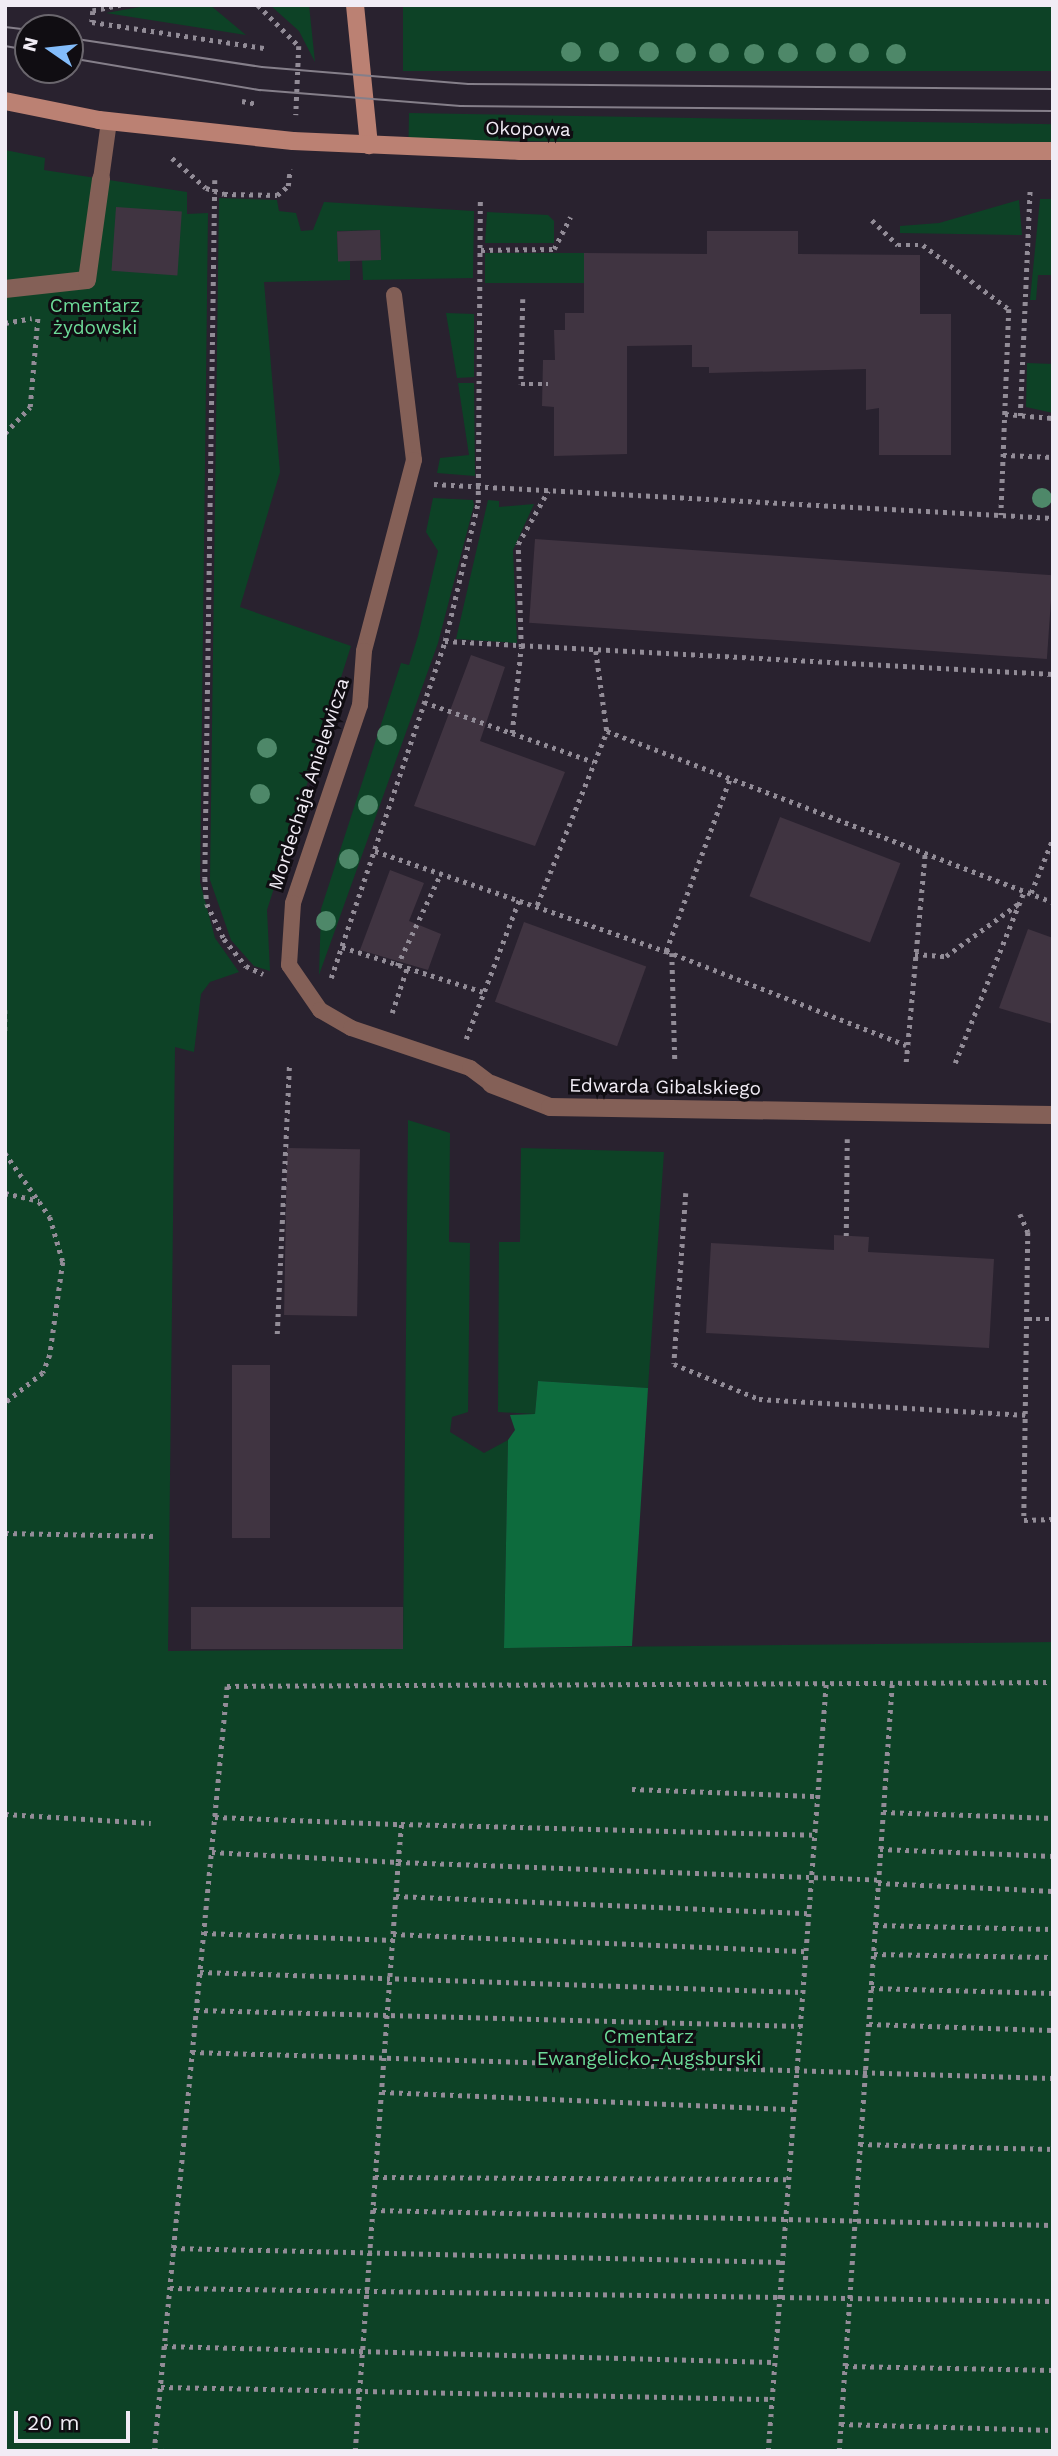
<!DOCTYPE html>
<meta charset="utf-8">
<style>
body{margin:0}
#map{position:relative;width:1058px;height:2456px;overflow:hidden;background:#29222f;font-family:"Work Sans",sans-serif}
div>[style]{position:absolute}
.green>*{inset:0;background:#0d4226;transform-origin:0 0}
.forest>*{inset:0;background:#0d6b3d}
.building>*{inset:0;background:#403441;transform-origin:0 0}
.path>*{height:4.5px;margin-top:-2.25px;transform-origin:0;background:repeating-linear-gradient(90deg,#928c97 0 3.5px,transparent 0 8.5px)}
.lane>*{height:16px;margin:-8px;padding:0 8px;transform-origin:8px;border-radius:8px;background:#846057}
.street>*{height:18px;margin:-9px;padding:0 9px;transform-origin:9px;border-radius:9px;background:#846057}
.secondary>*{height:18px;margin:-9px;padding:0 9px;transform-origin:9px;border-radius:9px;background:#bb8173}
.tram>*{height:2px;margin:-1px;padding:0 1px;transform-origin:1px;border-radius:1px;background:#857f8a}
.trees>*{width:20px;height:20px;margin:-10px;border-radius:50%;background:#4e8869}
span{translate:-50% -50%;white-space:nowrap;text-align:center;line-height:1.15;-webkit-text-stroke:6px #100d12;paint-order:stroke}
.street-label{font-size:19px;color:#f1ecf5}
.park-label{font-size:19px;color:#6ddc99}
.frame{position:absolute;inset:0;border:7px solid #f1ecf5;pointer-events:none}
.north{position:absolute;left:14px;top:14px;width:70px;height:70px;box-sizing:border-box;background:#100d12;border:2px solid #6a666d;border-radius:50%;rotate:284deg;font-size:19px;font-weight:700;line-height:28px;text-align:center;color:#f1ecf5}
.north::after{content:'';display:block;margin:auto;width:24px;height:32px;background:#83bcfb;clip-path:polygon(50% 0,100% 100%,50% 72%,0 100%)}
.scale{position:absolute;left:14px;top:2411px;width:116px;height:32px;box-sizing:border-box;border:4px solid #f1ecf5;border-top:0;padding-left:9px;font-size:21px;line-height:24px;white-space:nowrap;color:#f1ecf5;-webkit-text-stroke:5px #100d12;paint-order:stroke}
</style>
<div id="map">
<div class="green">
<div style="clip-path:polygon(151px 5px,210px 5px,246px 35px,106px 13px)"></div>
<div style="clip-path:polygon(270px 5px,309px 5px,315px 62px,299px 31px)"></div>
<div style="left:403px;top:5px;width:650px;height:66px"></div>
<div style="left:409px;top:113px;width:644px;height:26px;rotate:1deg"></div>
<div style="clip-path:polygon(5px 150px,45px 158px,44px 170px,187px 192px,187px 214px,208px 213px,200px 882px,215px 938px,239px 972px,210px 982px,201px 994px,194px 1052px,175px 1047px,168px 1651px,403px 1649px,408px 1120px,450px 1133px,449px 1242px,470px 1243px,468px 1412px,452px 1417px,450px 1432px,484px 1453px,508px 1440px,504px 1648px,1053px 1642px,1053px 2451px,5px 2451px)"></div>
<div style="clip-path:polygon(219px 198px,277px 200px,279px 211px,296px 213px,301px 231px,313px 230px,324px 202px,474px 211px,473px 278px,363px 280px,362px 260px,381px 260px,380px 230px,337px 231px,338px 260px,350px 261px,350px 280px,264px 282px,280px 472px,240px 607px,351px 646px,267px 910px,270px 971px,254px 966px,231px 940px,210px 880px)"></div>
<div style="clip-path:polygon(1040px 199px,1053px 199px,1053px 275px,1038px 275px,1036px 300px,1030px 300px)"></div>
<div style="clip-path:polygon(1019px 200px,1022px 235px,900px 233px,900px 226px,939px 223px)"></div>
<div style="clip-path:polygon(487px 212px,548px 215px,554px 221px,554px 243px,485px 243px)"></div>
<div style="left:584px;top:253px;width:30px;height:99px;rotate:90deg"></div>
<div style="clip-path:polygon(446px 313px,474px 314px,474px 377px,457px 378px)"></div>
<div style="clip-path:polygon(1027px 363px,1053px 364px,1053px 413px,1026px 407px)"></div>
<div style="clip-path:polygon(458px 383px,474px 383px,475px 476px,437px 473px,440px 458px,469px 455px)"></div>
<div style="clip-path:polygon(433px 498px,473px 500px,474px 505px,438px 643px,319px 975px,321px 909px,401px 663px,409px 665px,418px 636px,438px 551px,426px 532px)"></div>
<div style="clip-path:polygon(488px 500px,499px 501px,499px 507px,534px 504px,513px 550px,517px 643px,456px 639px)"></div>
<div style="clip-path:polygon(521px 1148px,664px 1152px,648px 1388px,538px 1381px,535px 1414px,498px 1412px,499px 1242px,520px 1242px)"></div>
</div>
<div class="forest">
<div style="clip-path:polygon(538px 1381px,648px 1388px,632px 1646px,504px 1648px,508px 1440px,515px 1430px,510px 1415px,535px 1414px)"></div>
</div>
<div class="building">
<div style="left:116px;top:207px;width:66px;height:64px;rotate:4deg"></div>
<div style="left:380px;top:230px;width:30px;height:43px;rotate:88deg"></div>
<div style="clip-path:polygon(707px 231px,798px 231px,798px 254px,920px 255px,920px 314px,951px 314px,951px 455px,879px 455px,879px 408px,866px 410px,866px 369px,709px 373px,709px 367px,692px 367px,692px 345px,627px 346px,627px 454px,554px 456px,554px 407px,542px 406px,543px 360px,555px 360px,554px 330px,565px 330px,565px 313px,584px 313px,584px 253px,707px 254px)"></div>
<div style="left:535px;top:539px;width:519px;height:84px;rotate:4deg"></div>
<div style="clip-path:polygon(471px 655px,505px 667px,480px 741px,565px 772px,535px 846px,414px 806px)"></div>
<div style="left:780px;top:817px;width:129px;height:85px;rotate:21deg"></div>
<div style="clip-path:polygon(390px 870px,424px 883px,409px 921px,441px 934px,428px 970px,360px 950px)"></div>
<div style="left:524px;top:922px;width:130px;height:85px;rotate:20deg"></div>
<div style="clip-path:polygon(1028px 929px,1053px 938px,1053px 1024px,999px 1008px)"></div>
<div style="left:287px;top:1148px;width:73px;height:167px;rotate:1deg"></div>
<div style="clip-path:polygon(834px 1235px,869px 1237px,868px 1252px,994px 1259px,989px 1348px,706px 1333px,711px 1243px,834px 1250px)"></div>
<div style="left:232px;top:1365px;width:38px;height:173px"></div>
<div style="left:403px;top:1607px;width:42px;height:212px;rotate:90deg"></div>
</div>
<div class="path">
<div style="left:121px;top:5px;width:29px;rotate:168deg"></div>
<div style="left:93px;top:11px;width:11px;rotate:95deg"></div>
<div style="left:92px;top:22px;width:174px;rotate:8.6deg"></div>
<div style="left:258px;top:5px;width:58px;rotate:45deg"></div>
<div style="left:299px;top:46px;width:69px;rotate:92.5deg"></div>
<div style="left:242px;top:101px;width:16px;rotate:11deg"></div>
<div style="left:172px;top:158px;width:45px;rotate:41.4deg"></div>
<div style="left:206px;top:188px;width:19px;rotate:18deg"></div>
<div style="left:224px;top:194px;width:53px;rotate:1.1deg"></div>
<div style="left:277px;top:195px;width:14px;rotate:-39deg"></div>
<div style="left:288px;top:186px;width:17px;rotate:-83deg"></div>
<div style="left:215px;top:180px;width:698px;rotate:90.82deg"></div>
<div style="left:205px;top:878px;width:26px;rotate:86deg"></div>
<div style="left:207px;top:904px;width:39px;rotate:64deg"></div>
<div style="left:224px;top:939px;width:35px;rotate:51deg"></div>
<div style="left:246px;top:966px;width:19px;rotate:25deg"></div>
<div style="left:872px;top:220px;width:36px;rotate:44deg"></div>
<div style="left:898px;top:245px;width:25px"></div>
<div style="left:923px;top:245px;width:107px;rotate:36.7deg"></div>
<div style="left:1009px;top:309px;width:206px;rotate:92.2deg"></div>
<div style="left:481px;top:250px;width:73px;rotate:-0.8deg"></div>
<div style="left:554px;top:249px;width:36px;rotate:-63deg"></div>
<div style="left:523px;top:299px;width:85px;rotate:91.3deg"></div>
<div style="left:521px;top:384px;width:27px"></div>
<div style="left:5px;top:323px;width:27px;rotate:-10deg"></div>
<div style="left:1005px;top:414px;width:48px;rotate:4.8deg"></div>
<div style="left:1020px;top:416px;width:226px;rotate:-87.5deg"></div>
<div style="left:5px;top:433px;width:36px;rotate:-46deg"></div>
<div style="left:30px;top:407px;width:93px;rotate:-85.1deg"></div>
<div style="left:1003px;top:455px;width:50px;rotate:2.3deg"></div>
<div style="left:434px;top:484px;width:620px;rotate:3.14deg"></div>
<div style="left:445px;top:641px;width:609px;rotate:3.11deg"></div>
<div style="left:596px;top:651px;width:81px;rotate:82.2deg"></div>
<div style="left:607px;top:731px;width:478px;rotate:21deg"></div>
<div style="left:424px;top:702px;width:180px;rotate:19.4deg"></div>
<div style="left:512px;top:733px;width:86px;rotate:-84deg"></div>
<div style="left:521px;top:647px;width:103px;rotate:-91.7deg"></div>
<div style="left:518px;top:544px;width:61px;rotate:-60.5deg"></div>
<div style="left:375px;top:851px;width:308px;rotate:19deg"></div>
<div style="left:666px;top:951px;width:258px;rotate:21.4deg"></div>
<div style="left:1031px;top:893px;width:59px;rotate:-68.2deg"></div>
<div style="left:537px;top:905px;width:188px;rotate:-68.1deg"></div>
<div style="left:342px;top:947px;width:148px;rotate:17.7deg"></div>
<div style="left:666px;top:951px;width:184px;rotate:-69.7deg"></div>
<div style="left:672px;top:953px;width:107px;rotate:88.4deg"></div>
<div style="left:915px;top:954px;width:31px;rotate:4deg"></div>
<div style="left:946px;top:956px;width:89px;rotate:-35.8deg"></div>
<div style="left:397px;top:966px;width:103px;rotate:-64.7deg"></div>
<div style="left:331px;top:978px;width:356px;rotate:-71.3deg"></div>
<div style="left:445px;top:641px;width:142px;rotate:-76.6deg"></div>
<div style="left:478px;top:503px;width:302px;rotate:-89.6deg"></div>
<div style="left:5px;top:1010px;width:25px;rotate:90deg"></div>
<div style="left:392px;top:1013px;width:47px;rotate:-71.6deg"></div>
<div style="left:466px;top:1039px;width:149px;rotate:-69.1deg"></div>
<div style="left:906px;top:1062px;width:210px;rotate:-84.8deg"></div>
<div style="left:955px;top:1063px;width:185px;rotate:-68.1deg"></div>
<div style="left:5px;top:1153px;width:78px;rotate:54.9deg"></div>
<div style="left:50px;top:1217px;width:47px;rotate:73.9deg"></div>
<div style="left:63px;top:1262px;width:94px;rotate:98deg"></div>
<div style="left:50px;top:1355px;width:19px;rotate:111deg"></div>
<div style="left:43px;top:1373px;width:48px;rotate:141.7deg"></div>
<div style="left:5px;top:1193px;width:35px;rotate:13deg"></div>
<div style="left:686px;top:1193px;width:171px;rotate:94deg"></div>
<div style="left:674px;top:1364px;width:92px;rotate:22.4deg"></div>
<div style="left:759px;top:1399px;width:267px;rotate:3.4deg"></div>
<div style="left:1020px;top:1214px;width:20px;rotate:66deg"></div>
<div style="left:1028px;top:1232px;width:288px;rotate:90.8deg"></div>
<div style="left:1024px;top:1520px;width:29px;rotate:-2deg"></div>
<div style="left:846px;top:1236px;width:97px;rotate:-89.4deg"></div>
<div style="left:1028px;top:1319px;width:25px"></div>
<div style="left:277px;top:1334px;width:269px;rotate:-87.4deg"></div>
<div style="left:5px;top:1533px;width:151px;rotate:1.1deg"></div>
<div style="left:632px;top:1789px;width:186px;rotate:2.2deg"></div>
<div style="left:883px;top:1812px;width:170px;rotate:2deg"></div>
<div style="left:5px;top:1814px;width:146px;rotate:3.5deg"></div>
<div style="left:215px;top:1817px;width:186px;rotate:2.2deg"></div>
<div style="left:880px;top:1849px;width:173px;rotate:2.3deg"></div>
<div style="left:212px;top:1852px;width:186px;rotate:3.1deg"></div>
<div style="left:398px;top:1862px;width:38px;rotate:-85deg"></div>
<div style="left:401px;top:1824px;width:414px;rotate:1.5deg"></div>
<div style="left:878px;top:1883px;width:175px;rotate:2.6deg"></div>
<div style="left:396px;top:1896px;width:413px;rotate:2.4deg"></div>
<div style="left:875px;top:1925px;width:178px;rotate:1.3deg"></div>
<div style="left:204px;top:1933px;width:189px;rotate:2.1deg"></div>
<div style="left:393px;top:1934px;width:413px;rotate:2.4deg"></div>
<div style="left:874px;top:1954px;width:179px;rotate:1deg"></div>
<div style="left:200px;top:1972px;width:603px;rotate:1.9deg"></div>
<div style="left:871px;top:1988px;width:182px;rotate:1.6deg"></div>
<div style="left:196px;top:2010px;width:605px;rotate:1.51deg"></div>
<div style="left:869px;top:2024px;width:184px;rotate:1.9deg"></div>
<div style="left:192px;top:2052px;width:861px;rotate:1.73deg"></div>
<div style="left:382px;top:2092px;width:412px;rotate:2.4deg"></div>
<div style="left:860px;top:2144px;width:193px;rotate:1.5deg"></div>
<div style="left:375px;top:2177px;width:414px;rotate:0.3deg"></div>
<div style="left:373px;top:2210px;width:680px;rotate:1.26deg"></div>
<div style="left:173px;top:2248px;width:610px;rotate:1.31deg"></div>
<div style="left:170px;top:2288px;width:883px;rotate:0.84deg"></div>
<div style="left:164px;top:2346px;width:611px;rotate:1.5deg"></div>
<div style="left:845px;top:2366px;width:208px;rotate:1.1deg"></div>
<div style="left:161px;top:2387px;width:611px;rotate:1.13deg"></div>
<div style="left:841px;top:2424px;width:212px;rotate:1.6deg"></div>
<div style="left:154px;top:2450px;width:10px;rotate:6deg"></div>
<div style="left:154px;top:2451px;width:768px;rotate:-84.55deg"></div>
<div style="left:227px;top:1686px;width:826px;rotate:-0.28deg"></div>
<div style="left:355px;top:2451px;width:591px;rotate:-85.82deg"></div>
<div style="left:398px;top:1862px;width:481px;rotate:2.1deg"></div>
<div style="left:768px;top:2451px;width:770px;rotate:-85.68deg"></div>
<div style="left:839px;top:2451px;width:770px;rotate:-86.05deg"></div>
</div>
<div class="lane">
<div style="left:101px;top:179px;width:59px;rotate:-82.1deg"></div>
<div style="left:394px;top:295px;width:166px;rotate:83.1deg"></div>
<div style="left:414px;top:460px;width:197px;rotate:104.7deg"></div>
<div style="left:364px;top:651px;width:54px;rotate:94.2deg"></div>
<div style="left:360px;top:705px;width:209px;rotate:108.7deg"></div>
<div style="left:293px;top:903px;width:62px;rotate:93.7deg"></div>
<div style="left:289px;top:965px;width:55px;rotate:55.4deg"></div>
<div style="left:320px;top:1010px;width:36px;rotate:30deg"></div>
<div style="left:351px;top:1028px;width:126px;rotate:18.6deg"></div>
<div style="left:470px;top:1068px;width:26px;rotate:37deg"></div>
</div>
<div class="street">
<div style="left:5px;top:289px;width:82px;rotate:-6.3deg"></div>
<div style="left:87px;top:280px;width:102px;rotate:-82.1deg"></div>
<div style="left:491px;top:1084px;width:63px;rotate:21.3deg"></div>
<div style="left:550px;top:1107px;width:503px;rotate:0.91deg"></div>
</div>
<div class="secondary">
<div style="left:355px;top:5px;width:141px;rotate:84.3deg"></div>
<div style="left:5px;top:101px;width:96px;rotate:11.4deg"></div>
<div style="left:99px;top:120px;width:195px;rotate:6.2deg"></div>
<div style="left:293px;top:141px;width:226px;rotate:2.5deg"></div>
<div style="left:519px;top:151px;width:534px"></div>
</div>
<div class="tram">
<div style="left:5px;top:27px;width:23px;rotate:7deg"></div>
<div style="left:70px;top:38px;width:194px;rotate:8.6deg"></div>
<div style="left:262px;top:67px;width:207px;rotate:4.7deg"></div>
<div style="left:468px;top:84px;width:585px;rotate:0.49deg"></div>
<div style="left:5px;top:46px;width:23px;rotate:10deg"></div>
<div style="left:70px;top:58px;width:193px;rotate:9.6deg"></div>
<div style="left:260px;top:90px;width:201px;rotate:4.6deg"></div>
<div style="left:460px;top:106px;width:593px;rotate:0.48deg"></div>
</div>
<div class="trees">
<div style="left:571px;top:52px"></div>
<div style="left:609px;top:52px"></div>
<div style="left:649px;top:52px"></div>
<div style="left:686px;top:53px"></div>
<div style="left:719px;top:53px"></div>
<div style="left:788px;top:53px"></div>
<div style="left:826px;top:53px"></div>
<div style="left:859px;top:53px"></div>
<div style="left:754px;top:54px"></div>
<div style="left:896px;top:54px"></div>
<div style="left:1042px;top:498px"></div>
<div style="left:387px;top:735px"></div>
<div style="left:267px;top:748px"></div>
<div style="left:260px;top:794px"></div>
<div style="left:368px;top:805px"></div>
<div style="left:349px;top:859px"></div>
<div style="left:326px;top:921px"></div>
</div>
<div class="street-label">
<span style="left:528px;top:129px;rotate:1deg">Okopowa</span>
<span style="left:309px;top:784px;rotate:-72deg">Mordechaja Anielewicza</span>
<span style="left:665px;top:1087px;rotate:1deg">Edwarda Gibalskiego</span>
</div>
<div class="park-label">
<span style="left:95px;top:317px">Cmentarz<br>żydowski</span>
<span style="left:649px;top:2048px">Cmentarz<br>Ewangelicko-Augsburski</span>
</div>
<div class="frame"></div>
<div class="north">N</div>
<div class="scale">20 m</div>
</div>
